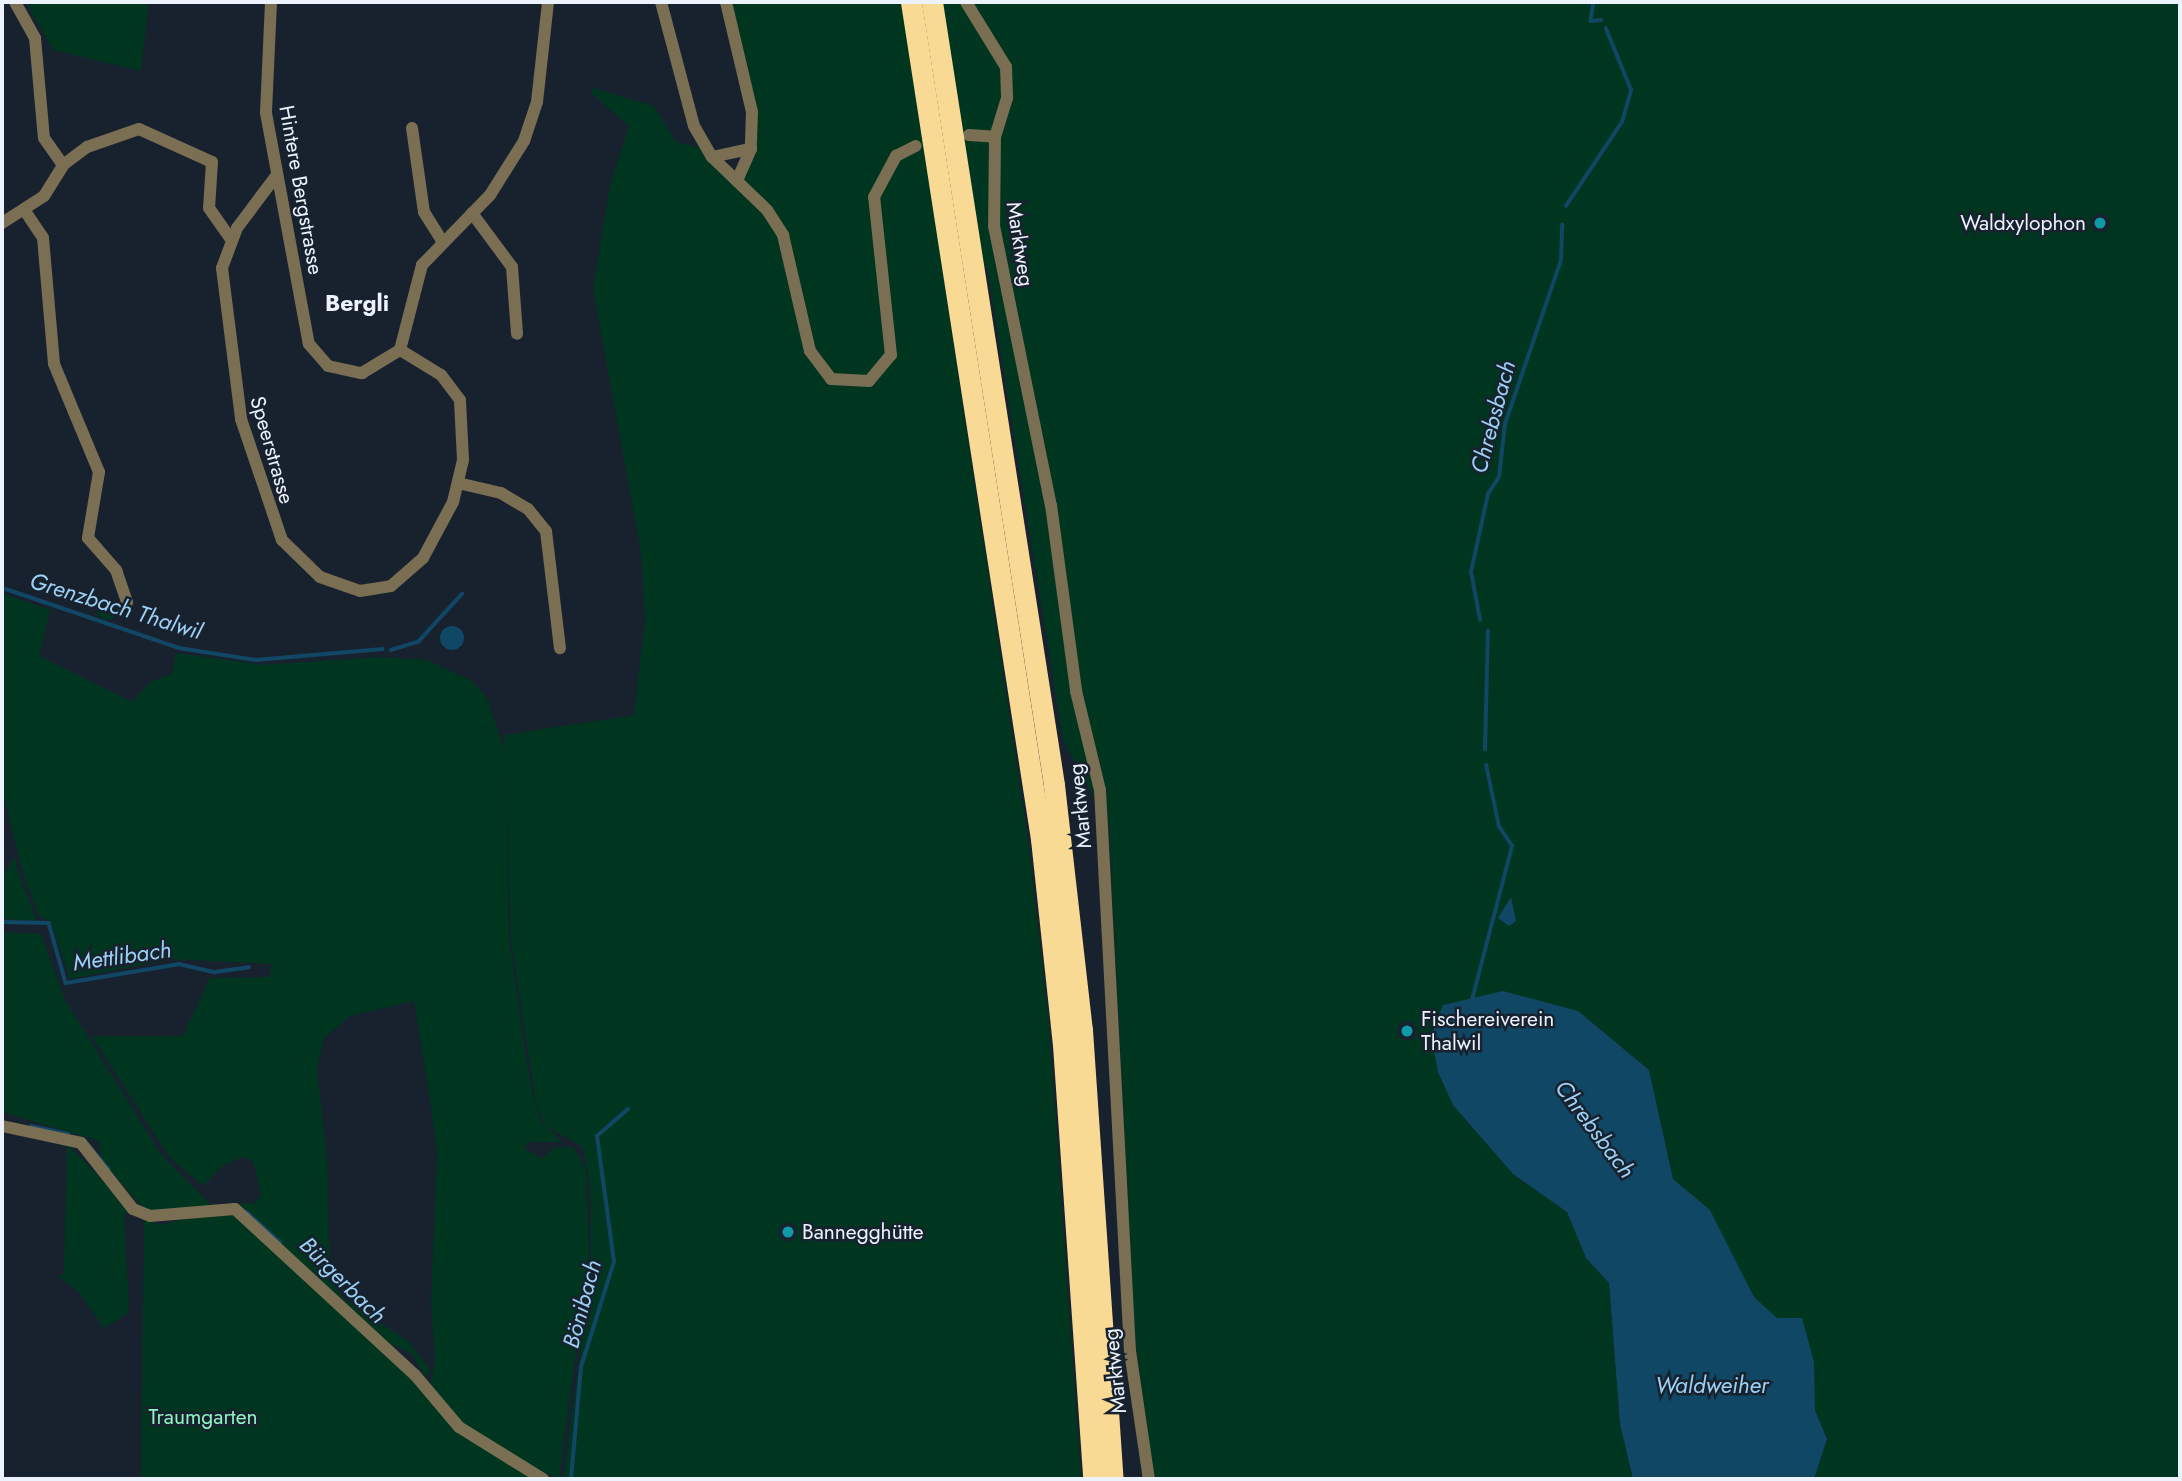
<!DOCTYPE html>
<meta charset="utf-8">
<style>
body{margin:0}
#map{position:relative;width:2182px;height:1481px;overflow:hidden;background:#18222f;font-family:Jost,sans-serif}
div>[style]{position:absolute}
.green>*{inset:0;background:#003520}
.round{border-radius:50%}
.water>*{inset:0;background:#104765}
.stream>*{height:3.5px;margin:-1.75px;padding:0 1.75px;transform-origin:1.75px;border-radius:1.75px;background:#104765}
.minor>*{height:12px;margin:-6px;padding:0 6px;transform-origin:6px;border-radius:6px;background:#7a6e53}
.motorway>*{height:21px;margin:-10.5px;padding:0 10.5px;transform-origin:10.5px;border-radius:10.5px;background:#f8da94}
.dots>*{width:19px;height:19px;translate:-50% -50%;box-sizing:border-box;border:4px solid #18222f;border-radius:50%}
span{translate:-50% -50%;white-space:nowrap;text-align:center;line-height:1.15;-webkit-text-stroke:5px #18222f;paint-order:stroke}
.street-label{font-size:21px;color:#ecf3fc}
.poi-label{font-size:21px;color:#ecf3fc}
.right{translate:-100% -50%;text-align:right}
.left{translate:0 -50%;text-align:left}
.park-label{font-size:21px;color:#8cf6c1}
.neighbourhood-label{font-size:23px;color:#ecf3fc;font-weight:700}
.water-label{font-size:23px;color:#9cd1f5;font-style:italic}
.frame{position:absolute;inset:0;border:4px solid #ecf3fc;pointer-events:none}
</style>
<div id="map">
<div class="green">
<div style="clip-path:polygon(26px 2px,149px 2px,141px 71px,53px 50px)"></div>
<div style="clip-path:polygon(726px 2px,2180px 2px,2180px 1479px,1814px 1479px,1827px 1439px,1815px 1410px,1814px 1362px,1754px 1297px,1710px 1210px,1673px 1179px,1649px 1070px,1578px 1011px,1453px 1105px,1513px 1174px,1567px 1212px,1586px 1258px,1609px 1283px,1620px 1424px,1633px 1479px,1154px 1479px,1135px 1338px,1109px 825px,1063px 740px,987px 267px,943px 274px,1028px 839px,1049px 1023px,1081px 1479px,563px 1479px,591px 1274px,590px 1187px,583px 1147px,546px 1126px,536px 1103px,511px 940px,506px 765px,509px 939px,525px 1050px,531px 1087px,541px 1121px,562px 1142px,528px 1142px,524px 1148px,542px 1159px,553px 1148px,573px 1147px,586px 1170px,589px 1256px,559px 1479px,524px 1463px,538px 1479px,141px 1479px,144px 1220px,162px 1225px,218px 1209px,235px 1213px,429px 1390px,435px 1362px,431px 1301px,437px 1153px,431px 1106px,414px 1001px,350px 1016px,324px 1038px,317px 1070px,327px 1157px,330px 1278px,344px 1299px,409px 1342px,430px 1370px,426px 1378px,411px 1353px,387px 1342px,236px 1204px,256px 1203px,261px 1194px,253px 1161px,242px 1157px,222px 1166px,203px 1186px,170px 1158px,92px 1036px,183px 1036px,210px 978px,269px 977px,272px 964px,171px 959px,70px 979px,51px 922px,39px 916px,24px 877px,2px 790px,4px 594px,50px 610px,39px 656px,132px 702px,150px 682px,172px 674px,176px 653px,263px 665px,380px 657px,427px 660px,472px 681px,486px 697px,505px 750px,504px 735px,634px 715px,645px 620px,641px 552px,593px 289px,610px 186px,629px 126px,591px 93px,593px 88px,654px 106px,676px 142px,705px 149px,737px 181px,752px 133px)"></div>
<div class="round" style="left:97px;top:600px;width:20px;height:20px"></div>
<div style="clip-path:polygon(14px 857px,19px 875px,37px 921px,2px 919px,2px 879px)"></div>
<div style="clip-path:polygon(2px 932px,41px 934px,65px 1000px,160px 1153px,211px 1205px,167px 1213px,144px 1209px,102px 1161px,99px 1141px,2px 1112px)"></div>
<div style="clip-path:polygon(67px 1144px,132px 1210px,124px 1215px,129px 1306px,127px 1314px,104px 1328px,79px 1292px,58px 1276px,64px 1274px)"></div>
</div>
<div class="water">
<div class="round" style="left:440px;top:626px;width:24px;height:24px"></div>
<div style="clip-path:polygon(1511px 897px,1516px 921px,1509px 926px,1498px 918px)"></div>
<div style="clip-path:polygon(1503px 991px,1578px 1011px,1649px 1070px,1673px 1179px,1710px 1210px,1754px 1297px,1777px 1318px,1802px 1318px,1814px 1362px,1815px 1410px,1827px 1439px,1814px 1479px,1633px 1479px,1620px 1424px,1609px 1283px,1586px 1258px,1567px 1212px,1513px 1174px,1453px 1105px,1438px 1072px,1431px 1036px,1443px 1005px)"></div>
</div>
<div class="stream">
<div style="left:1594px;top:2px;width:19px;rotate:99deg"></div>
<div style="left:1591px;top:21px;width:10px;rotate:-6deg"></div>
<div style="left:1566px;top:206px;width:101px;rotate:-56.3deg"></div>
<div style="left:1622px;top:122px;width:33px;rotate:-74deg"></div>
<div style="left:1631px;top:90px;width:66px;rotate:-112.3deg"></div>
<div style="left:6px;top:589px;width:183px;rotate:18.8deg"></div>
<div style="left:179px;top:648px;width:78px;rotate:8.9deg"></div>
<div style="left:256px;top:660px;width:127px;rotate:-5deg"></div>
<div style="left:1480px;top:620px;width:49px;rotate:-100.6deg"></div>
<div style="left:1471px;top:572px;width:80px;rotate:-77.7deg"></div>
<div style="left:1488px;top:494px;width:20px;rotate:-57deg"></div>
<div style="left:1499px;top:477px;width:53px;rotate:-83.5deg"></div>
<div style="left:1505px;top:424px;width:173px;rotate:-71.1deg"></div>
<div style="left:1561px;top:260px;width:35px;rotate:-88deg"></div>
<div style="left:391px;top:650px;width:28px;rotate:-17deg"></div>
<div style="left:418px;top:642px;width:65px;rotate:-47.5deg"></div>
<div style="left:1485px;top:750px;width:119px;rotate:-88.6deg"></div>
<div style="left:2px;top:922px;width:47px;rotate:1.2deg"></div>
<div style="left:49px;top:923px;width:62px;rotate:74.2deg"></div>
<div style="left:66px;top:983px;width:115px;rotate:-9.5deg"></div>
<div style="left:179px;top:964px;width:37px;rotate:13deg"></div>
<div style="left:215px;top:972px;width:34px;rotate:-8deg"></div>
<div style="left:1472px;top:1000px;width:159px;rotate:-75.4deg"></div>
<div style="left:1512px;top:846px;width:23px;rotate:-124deg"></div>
<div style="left:1499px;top:827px;width:63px;rotate:-101.8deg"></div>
<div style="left:31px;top:1126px;width:38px;rotate:12deg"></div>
<div style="left:87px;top:1143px;width:34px;rotate:50deg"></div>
<div style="left:247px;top:1212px;width:45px;rotate:42.3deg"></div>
<div style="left:571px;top:1479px;width:112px;rotate:-84.9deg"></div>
<div style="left:581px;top:1367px;width:110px;rotate:-72.6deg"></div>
<div style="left:614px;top:1262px;width:127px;rotate:-97.7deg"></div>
<div style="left:597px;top:1136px;width:41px;rotate:-41.1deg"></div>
</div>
<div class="minor">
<div style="left:15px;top:2px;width:41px;rotate:60.9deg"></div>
<div style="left:35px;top:38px;width:100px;rotate:84.9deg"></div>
<div style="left:44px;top:138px;width:33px;rotate:55deg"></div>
<div style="left:271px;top:2px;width:111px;rotate:92.6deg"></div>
<div style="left:266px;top:113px;width:235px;rotate:79.5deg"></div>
<div style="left:309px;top:344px;width:29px;rotate:49deg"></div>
<div style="left:328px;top:366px;width:35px;rotate:12deg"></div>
<div style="left:362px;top:373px;width:44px;rotate:-31.2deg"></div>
<div style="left:400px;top:350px;width:88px;rotate:-75.5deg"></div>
<div style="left:422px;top:265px;width:98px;rotate:-45.8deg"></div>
<div style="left:490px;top:195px;width:64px;rotate:-57.8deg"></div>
<div style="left:524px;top:141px;width:41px;rotate:-71.6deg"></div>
<div style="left:537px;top:102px;width:101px;rotate:-83.7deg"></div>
<div style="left:661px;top:2px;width:128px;rotate:75.1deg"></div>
<div style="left:694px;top:126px;width:36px;rotate:60deg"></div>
<div style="left:712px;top:157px;width:76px;rotate:43.9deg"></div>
<div style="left:767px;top:210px;width:30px;rotate:57deg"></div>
<div style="left:783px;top:235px;width:119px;rotate:76.9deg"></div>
<div style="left:810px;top:351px;width:35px;rotate:53deg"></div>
<div style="left:831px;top:379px;width:38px;rotate:3deg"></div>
<div style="left:869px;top:381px;width:34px;rotate:-50deg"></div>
<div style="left:891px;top:355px;width:159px;rotate:-96.1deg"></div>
<div style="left:874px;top:197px;width:47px;rotate:-61.8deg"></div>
<div style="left:896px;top:156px;width:22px;rotate:-27deg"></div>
<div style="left:726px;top:2px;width:113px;rotate:76.7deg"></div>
<div style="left:752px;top:112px;width:37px;rotate:92deg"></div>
<div style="left:751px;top:149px;width:35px;rotate:114deg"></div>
<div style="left:966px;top:2px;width:76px;rotate:58.4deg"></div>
<div style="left:1006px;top:67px;width:31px;rotate:88deg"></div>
<div style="left:1007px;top:98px;width:41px;rotate:107.1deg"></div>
<div style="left:995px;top:137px;width:89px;rotate:90.6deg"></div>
<div style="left:994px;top:226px;width:285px;rotate:78.5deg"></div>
<div style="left:1051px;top:505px;width:188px;rotate:82.3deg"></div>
<div style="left:1076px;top:691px;width:102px;rotate:76.4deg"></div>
<div style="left:1100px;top:790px;width:562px;rotate:86.94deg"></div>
<div style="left:1130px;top:1351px;width:129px;rotate:81.6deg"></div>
<div style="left:412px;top:128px;width:85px;rotate:81.9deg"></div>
<div style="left:424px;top:212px;width:34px;rotate:58deg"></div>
<div style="left:969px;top:135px;width:26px;rotate:4deg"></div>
<div style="left:712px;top:157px;width:40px;rotate:-12deg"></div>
<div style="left:276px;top:176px;width:65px;rotate:126.9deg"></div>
<div style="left:237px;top:228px;width:43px;rotate:110.6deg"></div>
<div style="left:222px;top:268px;width:152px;rotate:82.8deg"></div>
<div style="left:241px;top:419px;width:128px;rotate:71.3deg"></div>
<div style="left:282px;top:540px;width:53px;rotate:44.2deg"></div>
<div style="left:320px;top:577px;width:42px;rotate:19.3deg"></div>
<div style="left:360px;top:591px;width:31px;rotate:-9deg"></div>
<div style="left:391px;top:586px;width:43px;rotate:-41.2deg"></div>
<div style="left:423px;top:558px;width:64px;rotate:-61.8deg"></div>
<div style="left:453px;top:502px;width:43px;rotate:-76.6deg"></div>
<div style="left:463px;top:460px;width:60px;rotate:-92.9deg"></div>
<div style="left:460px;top:400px;width:31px;rotate:-127deg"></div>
<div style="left:441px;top:375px;width:48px;rotate:-148.6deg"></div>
<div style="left:25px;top:211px;width:32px;rotate:56deg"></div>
<div style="left:43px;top:238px;width:126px;rotate:85deg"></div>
<div style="left:54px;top:364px;width:117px;rotate:67.4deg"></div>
<div style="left:99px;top:472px;width:67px;rotate:99.5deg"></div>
<div style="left:88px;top:538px;width:43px;rotate:48.8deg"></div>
<div style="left:116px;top:570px;width:34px;rotate:71deg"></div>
<div style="left:472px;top:213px;width:67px;rotate:53.5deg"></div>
<div style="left:512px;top:267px;width:67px;rotate:85.7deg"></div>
<div style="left:2px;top:223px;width:50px;rotate:-32.7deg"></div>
<div style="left:44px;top:196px;width:36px;rotate:-58deg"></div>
<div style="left:63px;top:165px;width:30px;rotate:-37deg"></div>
<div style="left:87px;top:147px;width:55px;rotate:-19.1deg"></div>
<div style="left:139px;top:129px;width:80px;rotate:24.3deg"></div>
<div style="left:212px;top:162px;width:46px;rotate:93.7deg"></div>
<div style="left:209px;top:208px;width:38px;rotate:55deg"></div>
<div style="left:458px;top:483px;width:44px;rotate:13.1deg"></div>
<div style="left:501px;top:493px;width:31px;rotate:31deg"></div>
<div style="left:528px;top:509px;width:28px;rotate:51deg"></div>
<div style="left:546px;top:531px;width:118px;rotate:83.2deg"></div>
<div style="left:2px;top:1126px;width:81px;rotate:12.1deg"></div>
<div style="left:81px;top:1143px;width:84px;rotate:51.8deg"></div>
<div style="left:133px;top:1209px;width:18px;rotate:22deg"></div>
<div style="left:150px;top:1216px;width:85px;rotate:-4.7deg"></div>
<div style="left:235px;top:1209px;width:245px;rotate:42.7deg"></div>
<div style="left:415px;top:1375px;width:68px;rotate:49.8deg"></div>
<div style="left:459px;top:1427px;width:99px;rotate:31.8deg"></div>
</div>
<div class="motorway">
<div style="left:911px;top:2px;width:847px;rotate:81.17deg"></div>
<div style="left:1041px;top:839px;width:207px;rotate:83.9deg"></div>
<div style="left:1063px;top:1045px;width:435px;rotate:86deg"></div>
<div style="left:932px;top:2px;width:792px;rotate:81.14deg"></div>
<div style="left:1054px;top:785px;width:247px;rotate:83.5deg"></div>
<div style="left:1082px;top:1030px;width:450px;rotate:86.1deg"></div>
</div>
<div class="dots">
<div style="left:2100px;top:223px;background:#0f9aa8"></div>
<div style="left:1407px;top:1031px;background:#0f9aa8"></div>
<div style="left:788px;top:1232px;background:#0f9aa8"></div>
</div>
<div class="street-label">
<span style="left:301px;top:190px;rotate:80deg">Hintere Bergstrasse</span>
<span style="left:1020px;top:244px;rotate:81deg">Marktweg</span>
<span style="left:272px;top:450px;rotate:74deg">Speerstrasse</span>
<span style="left:1080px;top:806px;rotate:-96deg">Marktweg</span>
<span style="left:1115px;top:1371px;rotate:-96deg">Marktweg</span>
</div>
<div class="poi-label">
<span class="right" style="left:2086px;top:223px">Waldxylophon</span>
<span class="left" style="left:1421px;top:1031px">Fischereiverein<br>Thalwil</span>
<span class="left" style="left:802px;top:1232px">Bannegghütte</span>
</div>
<div class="park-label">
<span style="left:203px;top:1417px">Traumgarten</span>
</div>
<div class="neighbourhood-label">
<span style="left:357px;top:303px">Bergli</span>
</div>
<div class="water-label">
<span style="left:1493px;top:417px;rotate:-75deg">Chrebsbach</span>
<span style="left:116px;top:606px;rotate:17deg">Grenzbach Thalwil</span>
<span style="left:122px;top:956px;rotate:-8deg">Mettlibach</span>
<span style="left:1595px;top:1129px;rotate:53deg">Chrebsbach</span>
<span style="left:343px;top:1280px;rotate:45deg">Bürgerbach</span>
<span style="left:582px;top:1304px;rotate:-75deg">Bönibach</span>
<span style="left:1712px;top:1385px">Waldweiher</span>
</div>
<div class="frame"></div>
</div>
